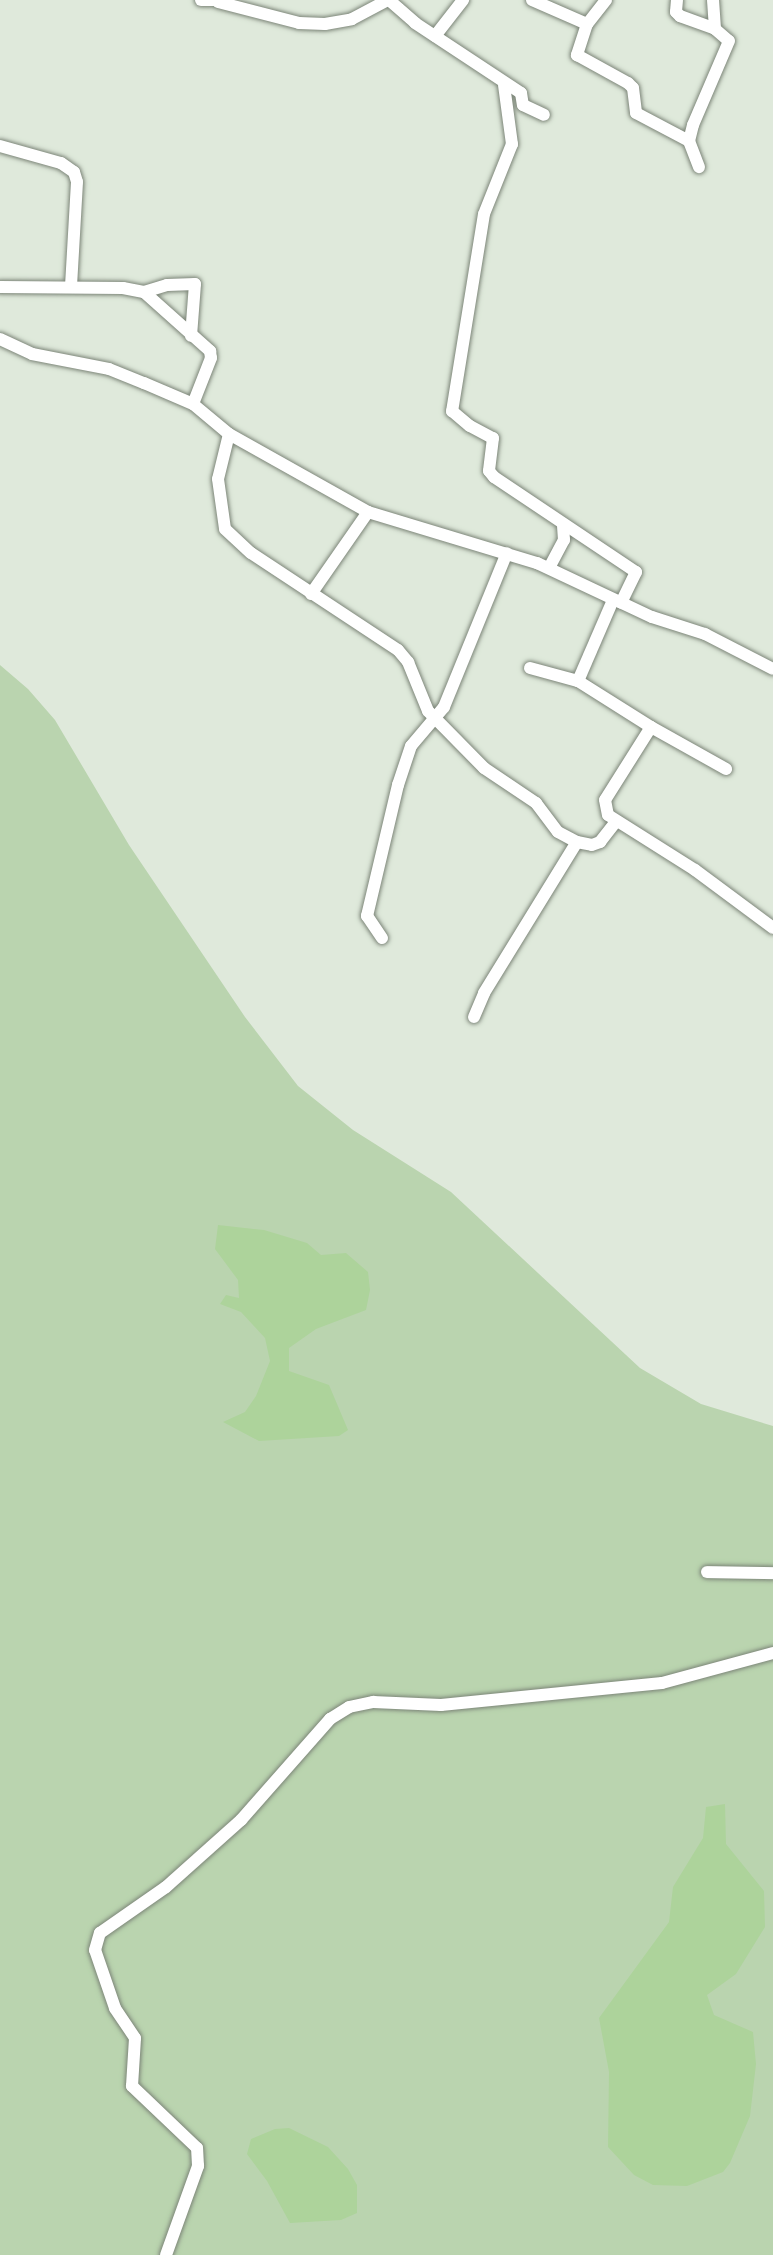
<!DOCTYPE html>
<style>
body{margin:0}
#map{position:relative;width:773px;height:2255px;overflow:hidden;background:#dfe9db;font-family:"PT Serif",serif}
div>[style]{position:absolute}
.green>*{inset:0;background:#bad4af}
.water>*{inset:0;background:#add39b}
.roads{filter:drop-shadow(0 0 2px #7c8578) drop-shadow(0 0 2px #7c8578)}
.minor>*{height:12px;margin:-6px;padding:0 6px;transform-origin:6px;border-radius:6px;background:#fff}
span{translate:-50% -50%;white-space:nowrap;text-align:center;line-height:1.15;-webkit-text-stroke:7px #fff;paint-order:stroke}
</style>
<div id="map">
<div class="green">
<div style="clip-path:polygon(0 665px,28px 689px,55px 720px,129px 845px,245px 1017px,298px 1086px,353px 1130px,451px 1192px,640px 1368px,701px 1404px,773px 1426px,773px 2255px,0 2255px)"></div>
</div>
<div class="water">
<div style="clip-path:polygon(218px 1225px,264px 1230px,307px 1243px,321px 1255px,346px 1253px,368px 1272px,370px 1290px,366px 1310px,316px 1329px,289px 1348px,289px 1371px,329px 1385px,348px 1430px,339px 1436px,259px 1441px,223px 1422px,245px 1412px,256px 1396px,270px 1361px,265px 1338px,241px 1312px,220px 1304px,226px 1295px,239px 1298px,238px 1280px,215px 1249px)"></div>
<div style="clip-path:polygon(725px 1804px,726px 1844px,764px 1891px,765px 1927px,736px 1974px,707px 1995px,714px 2015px,753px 2032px,756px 2064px,750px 2116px,730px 2163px,723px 2172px,687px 2186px,653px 2185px,634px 2175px,608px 2147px,609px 2072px,599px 2018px,669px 1922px,673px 1887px,703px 1838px,706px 1807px)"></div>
<div style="clip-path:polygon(289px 2128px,328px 2147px,348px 2169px,357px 2185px,357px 2213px,341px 2220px,290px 2223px,267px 2181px,247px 2154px,251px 2139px,275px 2129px)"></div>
</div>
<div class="roads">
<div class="minor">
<div style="left:201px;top:0;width:19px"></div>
<div style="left:389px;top:0;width:35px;rotate:41deg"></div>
<div style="left:415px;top:23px;width:127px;rotate:33.4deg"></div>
<div style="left:521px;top:93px;width:12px;rotate:81deg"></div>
<div style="left:523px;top:105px;width:23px;rotate:25deg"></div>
<div style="left:532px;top:0;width:60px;rotate:23.6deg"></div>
<div style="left:606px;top:0;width:31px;rotate:128deg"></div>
<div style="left:587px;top:24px;width:33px;rotate:108deg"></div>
<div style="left:577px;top:55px;width:58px;rotate:28.8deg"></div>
<div style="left:628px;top:83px;width:7px;rotate:45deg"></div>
<div style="left:633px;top:88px;width:25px;rotate:83deg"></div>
<div style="left:636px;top:113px;width:60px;rotate:27.8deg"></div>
<div style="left:677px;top:0;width:12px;rotate:95deg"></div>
<div style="left:676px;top:12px;width:6px;rotate:45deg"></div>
<div style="left:680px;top:16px;width:37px;rotate:20deg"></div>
<div style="left:715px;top:29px;width:18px;rotate:41deg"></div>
<div style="left:729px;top:41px;width:91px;rotate:113.2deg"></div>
<div style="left:693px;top:125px;width:16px;rotate:104deg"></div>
<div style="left:689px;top:141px;width:28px;rotate:69deg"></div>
<div style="left:713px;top:0;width:29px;rotate:86deg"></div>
<div style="left:218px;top:2px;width:84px;rotate:14.5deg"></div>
<div style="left:299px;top:23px;width:26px;rotate:2deg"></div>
<div style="left:325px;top:24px;width:27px;rotate:-10deg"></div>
<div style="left:352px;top:19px;width:40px;rotate:-28deg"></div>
<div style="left:435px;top:36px;width:46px;rotate:-52.1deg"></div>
<div style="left:504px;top:85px;width:60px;rotate:82.3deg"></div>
<div style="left:512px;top:144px;width:75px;rotate:111.8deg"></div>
<div style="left:484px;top:214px;width:200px;rotate:99.2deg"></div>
<div style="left:452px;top:411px;width:23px;rotate:40deg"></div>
<div style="left:470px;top:426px;width:26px;rotate:28deg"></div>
<div style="left:493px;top:438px;width:33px;rotate:97deg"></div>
<div style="left:489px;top:471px;width:8px;rotate:50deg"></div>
<div style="left:494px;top:477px;width:171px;rotate:33.8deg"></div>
<div style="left:636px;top:572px;width:34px;rotate:116deg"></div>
<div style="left:0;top:146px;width:63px;rotate:15.6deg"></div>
<div style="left:61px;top:163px;width:16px;rotate:35deg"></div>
<div style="left:74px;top:172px;width:10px;rotate:73deg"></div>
<div style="left:77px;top:182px;width:105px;rotate:93.3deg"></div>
<div style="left:0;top:287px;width:123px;rotate:0.5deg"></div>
<div style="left:123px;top:288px;width:21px;rotate:11deg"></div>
<div style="left:144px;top:292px;width:89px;rotate:41.8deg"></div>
<div style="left:210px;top:351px;width:7px;rotate:82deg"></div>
<div style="left:211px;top:358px;width:49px;rotate:111.4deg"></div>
<div style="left:144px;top:292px;width:24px;rotate:-17deg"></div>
<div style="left:167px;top:285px;width:28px;rotate:-2deg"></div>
<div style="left:195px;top:284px;width:52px;rotate:94.4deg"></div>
<div style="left:0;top:339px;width:35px;rotate:25deg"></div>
<div style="left:32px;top:354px;width:78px;rotate:11deg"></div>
<div style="left:109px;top:369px;width:38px;rotate:22deg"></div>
<div style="left:144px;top:383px;width:53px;rotate:23.2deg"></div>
<div style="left:193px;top:404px;width:47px;rotate:39.8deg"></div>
<div style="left:229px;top:434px;width:159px;rotate:29.3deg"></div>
<div style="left:368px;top:512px;width:177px;rotate:16.8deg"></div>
<div style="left:537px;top:563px;width:127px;rotate:25.2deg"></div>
<div style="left:652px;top:617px;width:56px;rotate:17.8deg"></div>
<div style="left:705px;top:634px;width:76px;rotate:27.2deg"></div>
<div style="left:229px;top:434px;width:46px;rotate:103.7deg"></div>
<div style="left:218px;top:479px;width:50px;rotate:82deg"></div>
<div style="left:225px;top:529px;width:35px;rotate:43deg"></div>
<div style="left:251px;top:553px;width:176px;rotate:33.4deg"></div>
<div style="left:398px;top:650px;width:16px;rotate:50deg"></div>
<div style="left:408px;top:662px;width:53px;rotate:67.8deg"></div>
<div style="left:428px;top:711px;width:80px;rotate:45.5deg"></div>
<div style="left:484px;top:768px;width:63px;rotate:33.9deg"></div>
<div style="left:536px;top:803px;width:36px;rotate:53deg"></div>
<div style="left:558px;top:832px;width:21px;rotate:28deg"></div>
<div style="left:577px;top:842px;width:15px;rotate:11deg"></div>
<div style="left:592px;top:845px;width:9px;rotate:-21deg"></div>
<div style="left:600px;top:842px;width:24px;rotate:-52deg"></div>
<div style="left:549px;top:568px;width:32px;rotate:-62deg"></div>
<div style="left:564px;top:540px;width:14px;rotate:-94deg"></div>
<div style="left:311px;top:594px;width:100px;rotate:-55.2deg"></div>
<div style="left:530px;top:668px;width:50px;rotate:15.2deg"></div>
<div style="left:578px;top:681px;width:86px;rotate:32.2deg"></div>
<div style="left:651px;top:727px;width:86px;rotate:122.2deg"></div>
<div style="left:605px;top:800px;width:15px;rotate:79deg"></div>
<div style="left:608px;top:815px;width:103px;rotate:32.3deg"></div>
<div style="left:695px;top:870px;width:97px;rotate:36.6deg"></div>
<div style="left:578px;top:681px;width:88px;rotate:-66.6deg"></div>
<div style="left:651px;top:727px;width:86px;rotate:29.2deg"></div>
<div style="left:382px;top:938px;width:27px;rotate:-124deg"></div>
<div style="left:367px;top:916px;width:135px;rotate:-76.7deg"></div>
<div style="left:398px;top:785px;width:41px;rotate:-71.6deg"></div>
<div style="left:411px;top:746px;width:51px;rotate:-49.8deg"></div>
<div style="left:444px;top:707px;width:166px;rotate:-67.8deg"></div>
<div style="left:474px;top:1017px;width:26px;rotate:-67deg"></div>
<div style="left:484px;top:993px;width:177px;rotate:-58.4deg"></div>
<div style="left:707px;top:1572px;width:66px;rotate:0.9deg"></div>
<div style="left:166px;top:2255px;width:95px;rotate:-70.2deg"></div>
<div style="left:198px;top:2166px;width:18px;rotate:-93deg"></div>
<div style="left:197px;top:2148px;width:90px;rotate:-136.4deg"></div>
<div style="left:132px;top:2086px;width:48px;rotate:-86.4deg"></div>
<div style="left:135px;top:2038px;width:36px;rotate:-124deg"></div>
<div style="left:115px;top:2008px;width:61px;rotate:-109deg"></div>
<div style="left:95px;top:1950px;width:18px;rotate:-74deg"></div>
<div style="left:100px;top:1933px;width:80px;rotate:-34.9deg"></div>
<div style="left:166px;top:1887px;width:101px;rotate:-41.8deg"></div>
<div style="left:241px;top:1820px;width:135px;rotate:-48.6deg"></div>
<div style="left:330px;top:1719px;width:22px;rotate:-32deg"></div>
<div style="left:349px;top:1707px;width:25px;rotate:-12deg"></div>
<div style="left:373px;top:1702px;width:68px;rotate:2.5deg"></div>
<div style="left:441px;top:1705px;width:222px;rotate:-5.7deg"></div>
<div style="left:662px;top:1683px;width:115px;rotate:-15.1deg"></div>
</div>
</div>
</div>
